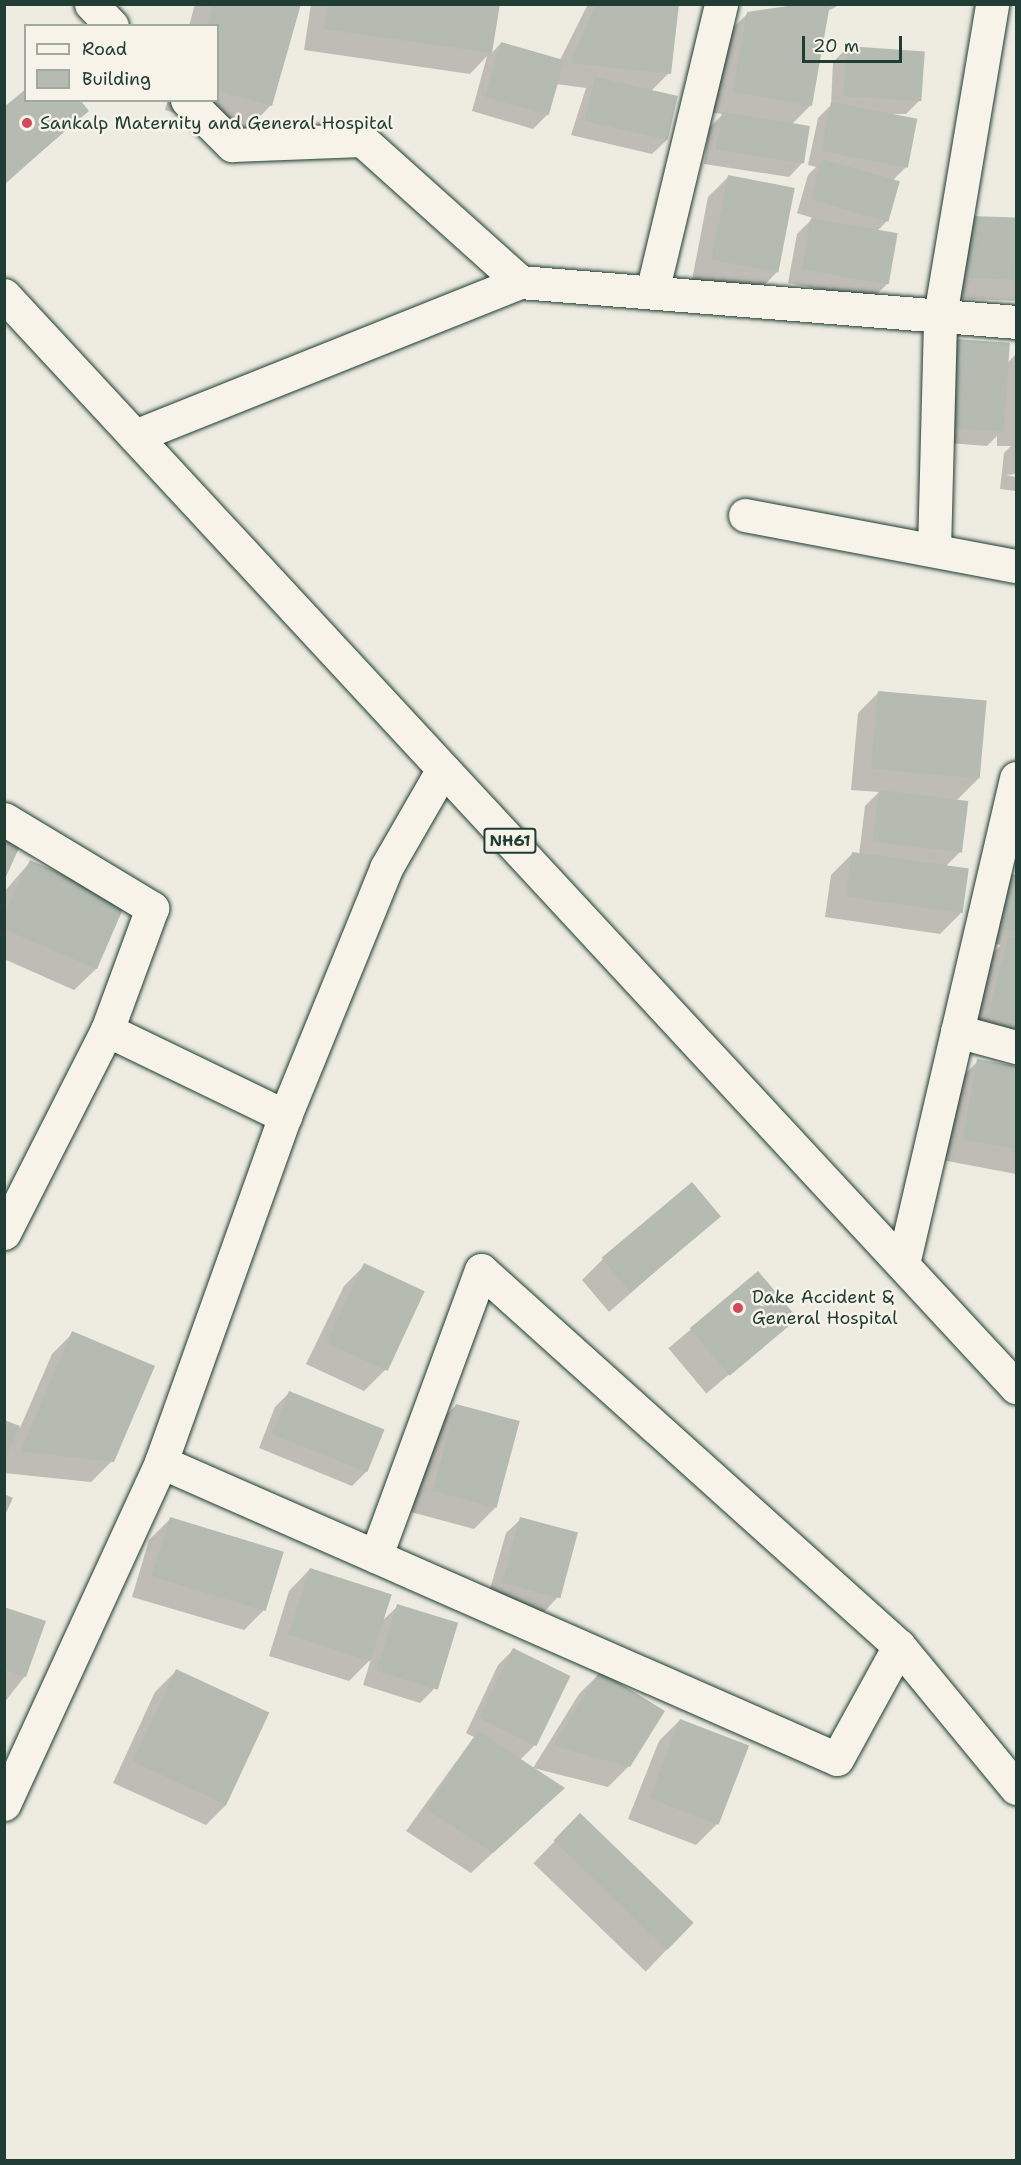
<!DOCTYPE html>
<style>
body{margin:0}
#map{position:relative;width:1021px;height:2165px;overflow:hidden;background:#eeece1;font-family:"Shantell Sans",sans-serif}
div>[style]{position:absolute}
.shadow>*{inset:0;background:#0003;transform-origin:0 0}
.building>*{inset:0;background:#b5bbb0;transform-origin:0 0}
.roads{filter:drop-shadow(0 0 2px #1f3d34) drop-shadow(0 0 2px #1f3d34)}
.minor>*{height:33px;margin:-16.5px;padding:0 16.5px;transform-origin:16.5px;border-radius:16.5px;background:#f7f3e8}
.primary>*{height:33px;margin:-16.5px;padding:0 16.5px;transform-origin:16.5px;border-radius:16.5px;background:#f7f3e8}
.dots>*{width:16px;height:16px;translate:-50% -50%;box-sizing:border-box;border:3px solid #f7f3e8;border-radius:50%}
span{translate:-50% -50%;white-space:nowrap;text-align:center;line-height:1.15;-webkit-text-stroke:5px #f7f3e8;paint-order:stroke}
.shield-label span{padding:2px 4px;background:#f7f3e8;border:2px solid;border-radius:4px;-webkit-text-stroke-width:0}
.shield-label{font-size:16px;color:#1f3d34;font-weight:700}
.poi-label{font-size:18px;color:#1f3d34}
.left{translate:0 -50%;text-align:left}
.frame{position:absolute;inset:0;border:6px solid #1f3d34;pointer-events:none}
.legend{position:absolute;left:24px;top:24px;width:195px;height:78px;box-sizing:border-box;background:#f7f3e8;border:2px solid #a1aaa0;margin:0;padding:8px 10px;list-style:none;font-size:18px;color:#1f3d34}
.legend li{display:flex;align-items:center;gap:12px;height:30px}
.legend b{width:30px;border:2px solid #a1aaa0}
.scale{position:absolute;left:802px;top:36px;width:100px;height:27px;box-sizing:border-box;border:3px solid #1f3d34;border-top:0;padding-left:8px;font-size:18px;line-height:21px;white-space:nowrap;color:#1f3d34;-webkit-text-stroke:4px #f7f3e8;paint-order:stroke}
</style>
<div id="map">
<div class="shadow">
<div style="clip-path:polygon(195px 4px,300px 4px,271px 105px,244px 133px,165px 110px,168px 100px,218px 100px,218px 26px,189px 26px)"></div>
<div style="clip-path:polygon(311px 4px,498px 5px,491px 54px,501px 43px,560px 60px,588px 4px,677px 4px,669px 73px,651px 91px,667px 140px,652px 154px,571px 135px,586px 88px,556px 84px,548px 114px,533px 129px,472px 111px,487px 56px,470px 74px,304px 50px)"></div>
<div style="clip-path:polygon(803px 4px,841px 4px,828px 11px,811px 105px,792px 124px,803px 162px,789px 177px,704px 164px,709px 128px,723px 114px,712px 113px,726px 35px,747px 14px)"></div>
<div style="clip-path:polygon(848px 47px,920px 100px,906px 114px,892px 114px,906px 167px,892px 181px,888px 220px,877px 231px,886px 285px,872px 299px,788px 283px,797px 234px,813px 218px,797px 213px,808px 175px,816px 167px,808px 165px,818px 118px,831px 105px,833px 62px)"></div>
<div style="clip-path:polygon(26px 100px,87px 111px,4px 185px,4px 109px)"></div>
<div style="clip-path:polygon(729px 176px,778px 271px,757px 293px,692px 280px,708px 197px)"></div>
<div style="clip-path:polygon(971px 218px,1016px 220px,1016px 301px,947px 298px)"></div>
<div style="clip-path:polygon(1016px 354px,1016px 474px,1006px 475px,1016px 477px,1016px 491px,1000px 489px,1004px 453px,1011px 446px,997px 446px,997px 436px,987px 446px,935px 442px)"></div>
<div style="clip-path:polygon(879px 692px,979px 778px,956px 801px,960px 852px,945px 867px,961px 913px,940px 934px,825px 917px,831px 875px,852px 854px,859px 855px,865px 806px,879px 792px,851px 790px,858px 713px)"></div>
<div style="clip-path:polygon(30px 862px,124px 903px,96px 969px,74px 990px,4px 959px,4px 892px)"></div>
<div style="clip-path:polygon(1012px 875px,1016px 876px,1016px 1048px,968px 1037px,987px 959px,1001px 945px,988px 943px,998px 890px)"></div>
<div style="clip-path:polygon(978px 1061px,1016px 1068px,1016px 1174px,942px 1160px,957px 1082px)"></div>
<div style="clip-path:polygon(719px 1216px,609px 1312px,582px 1280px,603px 1259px)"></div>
<div style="clip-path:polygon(365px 1265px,385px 1370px,364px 1391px,306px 1364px,344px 1286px)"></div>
<div style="left:758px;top:1273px;width:59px;height:117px;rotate:50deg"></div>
<div style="clip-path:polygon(73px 1333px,112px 1461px,91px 1482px,4px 1473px,4px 1421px,20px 1428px,52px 1354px)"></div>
<div style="clip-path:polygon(289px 1393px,367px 1471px,352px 1486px,259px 1448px,275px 1407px)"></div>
<div style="clip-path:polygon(456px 1405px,495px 1508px,474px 1529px,411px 1512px,435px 1426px)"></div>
<div style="clip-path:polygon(170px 1519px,265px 1609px,244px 1630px,132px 1597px,149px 1540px)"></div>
<div style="clip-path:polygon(521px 1519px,557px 1598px,543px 1613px,488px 1596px,506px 1533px)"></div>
<div style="clip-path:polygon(310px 1569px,382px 1621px,398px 1606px,434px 1689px,420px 1703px,363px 1685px,371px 1659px,349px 1681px,269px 1656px,289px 1591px)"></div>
<div style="clip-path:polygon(4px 1608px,25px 1676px,4px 1703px)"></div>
<div style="clip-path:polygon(513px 1650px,569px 1677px,536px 1744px,520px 1760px,562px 1788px,471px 1873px,406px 1831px,474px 1737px,466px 1733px,498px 1665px)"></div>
<div style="clip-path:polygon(176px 1671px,227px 1804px,206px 1825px,113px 1783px,155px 1692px)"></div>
<div style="clip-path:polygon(600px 1673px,629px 1766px,608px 1787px,533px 1768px,579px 1694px)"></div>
<div style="clip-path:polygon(680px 1720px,717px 1824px,696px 1845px,628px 1819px,659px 1741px)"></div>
<div style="left:580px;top:1815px;width:156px;height:67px;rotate:44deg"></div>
</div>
<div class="building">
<div style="clip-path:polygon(213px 4px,301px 4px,272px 106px,218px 91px,218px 26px,207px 26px)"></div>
<div style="clip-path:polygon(328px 4px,500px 4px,492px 53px,324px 29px)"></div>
<div style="clip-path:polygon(596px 4px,679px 4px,671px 74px,570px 63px)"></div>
<div style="clip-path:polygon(802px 4px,830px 4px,812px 106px,733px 92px,747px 12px)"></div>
<div style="left:501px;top:42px;width:66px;height:57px;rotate:16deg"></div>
<div style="left:847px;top:46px;width:78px;height:50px;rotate:4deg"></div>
<div style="left:595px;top:77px;width:85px;height:45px;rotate:13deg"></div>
<div style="clip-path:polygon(26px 89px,26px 100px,80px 100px,89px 111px,4px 183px,4px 107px)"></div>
<div style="left:831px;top:102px;width:88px;height:50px;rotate:11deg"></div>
<div style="left:722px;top:112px;width:89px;height:38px;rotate:9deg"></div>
<div style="left:822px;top:159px;width:81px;height:42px;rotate:16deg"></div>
<div style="left:728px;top:175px;width:68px;height:86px;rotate:11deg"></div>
<div style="left:970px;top:216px;width:46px;height:62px;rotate:2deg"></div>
<div style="left:811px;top:218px;width:88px;height:52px;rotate:10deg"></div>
<div style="left:955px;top:339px;width:55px;height:89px;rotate:4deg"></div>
<div style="left:878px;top:691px;width:109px;height:78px;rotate:5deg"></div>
<div style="left:879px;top:790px;width:90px;height:52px;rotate:7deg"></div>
<div style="clip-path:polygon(4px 839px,20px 846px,4px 881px)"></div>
<div style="left:852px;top:852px;width:118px;height:45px;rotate:8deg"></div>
<div style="clip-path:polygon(30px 860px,126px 902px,97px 969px,4px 929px,4px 916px)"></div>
<div style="clip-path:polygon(1012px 874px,1016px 875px,1016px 932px,1001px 929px)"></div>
<div style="clip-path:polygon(1008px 937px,1016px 939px,1016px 1022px,988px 1016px)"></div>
<div style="clip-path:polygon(977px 1059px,1016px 1066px,1016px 1149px,963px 1139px)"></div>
<div style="left:692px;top:1182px;width:45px;height:118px;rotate:50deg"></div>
<div style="left:364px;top:1263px;width:67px;height:88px;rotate:25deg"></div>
<div style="left:758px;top:1271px;width:62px;height:89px;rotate:50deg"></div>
<div style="clip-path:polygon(72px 1331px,155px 1366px,114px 1462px,21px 1451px)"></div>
<div style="left:289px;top:1391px;width:103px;height:46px;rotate:22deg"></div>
<div style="left:456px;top:1404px;width:66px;height:90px;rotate:15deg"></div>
<div style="clip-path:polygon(4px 1420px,20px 1426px,4px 1462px)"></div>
<div style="clip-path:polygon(4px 1494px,13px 1498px,4px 1517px)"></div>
<div style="left:170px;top:1517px;width:119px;height:62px;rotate:17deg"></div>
<div style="left:520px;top:1517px;width:60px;height:68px;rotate:15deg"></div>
<div style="left:310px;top:1568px;width:86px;height:70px;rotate:18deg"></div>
<div style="left:397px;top:1604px;width:64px;height:70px;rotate:17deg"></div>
<div style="clip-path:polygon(4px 1607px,46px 1621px,26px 1677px,4px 1669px)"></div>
<div style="left:513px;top:1648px;width:64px;height:78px;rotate:26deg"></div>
<div style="left:176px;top:1669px;width:103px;height:102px;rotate:25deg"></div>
<div style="clip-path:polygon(600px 1671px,665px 1711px,630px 1767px,553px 1746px)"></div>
<div style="left:680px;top:1719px;width:74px;height:85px;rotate:21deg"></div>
<div style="clip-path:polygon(478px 1731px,565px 1788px,493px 1853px,426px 1809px)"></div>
<div style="left:580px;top:1813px;width:158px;height:38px;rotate:44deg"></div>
</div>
<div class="roads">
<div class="minor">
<div style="left:91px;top:4px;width:30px;rotate:46deg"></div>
<div style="left:187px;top:100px;width:64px;rotate:45deg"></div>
<div style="left:232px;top:145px;width:130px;rotate:-2.2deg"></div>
<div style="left:362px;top:140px;width:212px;rotate:41.9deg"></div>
<div style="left:652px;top:292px;width:296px;rotate:-76.5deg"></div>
<div style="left:135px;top:436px;width:415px;rotate:-21.8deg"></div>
<div style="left:520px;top:282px;width:498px;rotate:4.6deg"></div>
<div style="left:745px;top:515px;width:276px;rotate:10.7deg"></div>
<div style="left:934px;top:550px;width:234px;rotate:-88.5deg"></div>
<div style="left:940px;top:316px;width:316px;rotate:-80.5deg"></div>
<div style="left:4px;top:819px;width:173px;rotate:31deg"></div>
<div style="left:152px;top:908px;width:130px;rotate:110.2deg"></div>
<div style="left:957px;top:1031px;width:61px;rotate:15.2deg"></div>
<div style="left:4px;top:1233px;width:228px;rotate:-63.1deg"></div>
<div style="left:107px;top:1030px;width:198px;rotate:25.8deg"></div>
<div style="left:903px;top:1264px;width:499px;rotate:-76.9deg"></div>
<div style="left:161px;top:1462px;width:738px;rotate:23.72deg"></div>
<div style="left:837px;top:1759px;width:129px;rotate:-61.2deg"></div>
<div style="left:899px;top:1646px;width:562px;rotate:-138.03deg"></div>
<div style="left:481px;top:1270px;width:305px;rotate:110.2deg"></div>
<div style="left:899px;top:1646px;width:184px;rotate:50.5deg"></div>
<div style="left:4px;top:1804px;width:376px;rotate:-65.3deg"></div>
<div style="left:161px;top:1462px;width:368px;rotate:-70.3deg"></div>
<div style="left:285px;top:1116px;width:268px;rotate:-67.8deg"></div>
<div style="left:386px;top:868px;width:114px;rotate:-60.1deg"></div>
</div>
<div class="primary">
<div style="left:4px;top:295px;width:1489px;rotate:47.18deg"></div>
</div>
</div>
<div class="dots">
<div style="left:27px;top:123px;background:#d1495b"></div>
<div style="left:738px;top:1308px;background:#d1495b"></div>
</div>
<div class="shield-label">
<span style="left:510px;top:841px">NH61</span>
</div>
<div class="poi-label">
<span class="left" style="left:40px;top:123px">Sankalp Maternity and General Hospital</span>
<span class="left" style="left:752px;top:1308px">Dake Accident &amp;<br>General Hospital</span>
</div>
<div class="frame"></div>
<ul class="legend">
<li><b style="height:8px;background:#f7f3e8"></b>Road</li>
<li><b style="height:16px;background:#b5bbb0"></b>Building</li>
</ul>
<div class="scale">20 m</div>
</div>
